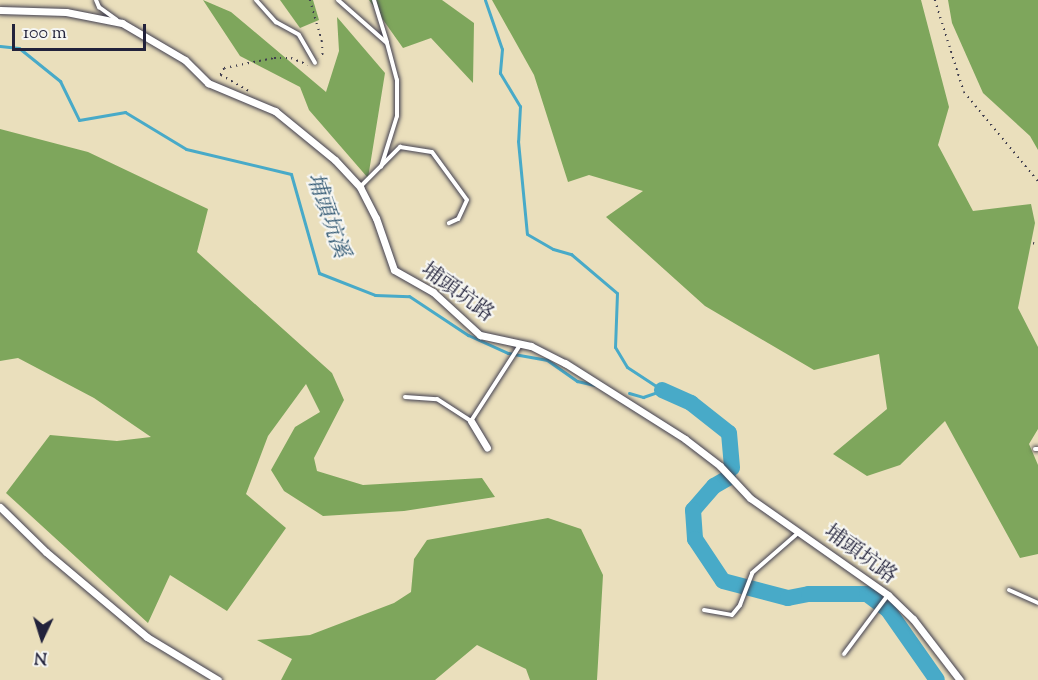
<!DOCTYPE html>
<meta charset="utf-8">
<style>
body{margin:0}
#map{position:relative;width:1038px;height:680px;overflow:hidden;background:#eadfbc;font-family:"Sorts Mill Goudy","Noto Serif TC",serif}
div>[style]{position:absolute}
.forest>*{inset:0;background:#7ea65c}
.stream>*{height:3px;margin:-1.5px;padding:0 1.5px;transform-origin:1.5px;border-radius:1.5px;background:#48aac8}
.river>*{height:16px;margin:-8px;padding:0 8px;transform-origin:8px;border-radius:8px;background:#48aac8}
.path>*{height:1.5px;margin-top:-0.75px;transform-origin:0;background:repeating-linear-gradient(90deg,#403e4e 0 1.5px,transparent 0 6px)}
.roads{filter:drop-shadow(0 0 2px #403e4e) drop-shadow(0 0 2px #403e4e)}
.service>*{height:4px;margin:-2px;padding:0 2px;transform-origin:2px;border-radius:2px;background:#fff}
.minor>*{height:7px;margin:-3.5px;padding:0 3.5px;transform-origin:3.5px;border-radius:3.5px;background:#fff}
span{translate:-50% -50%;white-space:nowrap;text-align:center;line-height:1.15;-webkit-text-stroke:4.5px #f6f6f2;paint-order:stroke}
.street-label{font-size:21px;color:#22223b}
.water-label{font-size:22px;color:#315873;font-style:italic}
.north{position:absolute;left:12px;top:608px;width:60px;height:60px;-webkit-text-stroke:4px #f6f6f2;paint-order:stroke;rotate:184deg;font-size:16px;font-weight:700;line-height:24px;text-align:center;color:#22223b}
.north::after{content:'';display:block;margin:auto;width:21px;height:27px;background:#22223b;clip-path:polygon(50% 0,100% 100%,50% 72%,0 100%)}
.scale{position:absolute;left:12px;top:24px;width:134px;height:27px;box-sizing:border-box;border:3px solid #22223b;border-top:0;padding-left:8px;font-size:18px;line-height:21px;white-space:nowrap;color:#22223b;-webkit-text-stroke:4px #f6f6f2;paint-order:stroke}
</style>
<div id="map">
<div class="forest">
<div style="clip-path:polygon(203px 0,231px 12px,326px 92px,339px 51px,337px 17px,385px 73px,368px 178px,309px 110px,300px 87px,240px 56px)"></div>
<div style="clip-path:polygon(280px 0,313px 0,319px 20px,300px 28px)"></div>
<div style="clip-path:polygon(369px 0,442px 0,474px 23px,473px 83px,431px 38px,403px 48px)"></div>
<div style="clip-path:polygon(492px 0,921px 0,949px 107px,938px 145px,973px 211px,1031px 204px,1035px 223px,1018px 308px,1038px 347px,1038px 429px,1029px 444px,1038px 465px,1038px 554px,1020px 558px,945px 421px,900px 465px,867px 476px,833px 454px,887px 409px,879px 354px,814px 370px,705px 306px,606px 217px,643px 191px,589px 175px,568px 182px,534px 75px)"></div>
<div style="clip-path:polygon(948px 0,1038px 0,1038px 150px,1030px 136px,983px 93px,952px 23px)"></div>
<div style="clip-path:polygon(0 129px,88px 152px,208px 209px,197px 252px,332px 373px,344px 400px,314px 458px,317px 471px,363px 485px,482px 478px,495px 497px,404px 511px,323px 516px,284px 491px,271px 470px,295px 427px,320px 412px,306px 384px,268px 436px,246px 494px,286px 528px,227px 611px,170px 575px,148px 623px,6px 493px,50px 435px,117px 441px,151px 437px,94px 398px,18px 358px,0 361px)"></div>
<div style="clip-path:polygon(548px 518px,581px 529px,603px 575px,597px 680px,530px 680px,526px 669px,477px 645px,435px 680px,281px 680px,292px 659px,257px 640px,310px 635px,394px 603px,411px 592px,414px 559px,427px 540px)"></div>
</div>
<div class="stream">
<div style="left:485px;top:0;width:52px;rotate:70.9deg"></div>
<div style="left:502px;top:49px;width:24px;rotate:95deg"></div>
<div style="left:500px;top:73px;width:39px;rotate:59deg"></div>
<div style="left:520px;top:106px;width:35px;rotate:93deg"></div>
<div style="left:518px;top:141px;width:93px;rotate:84.5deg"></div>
<div style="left:527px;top:234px;width:30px;rotate:30deg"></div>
<div style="left:553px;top:249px;width:19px;rotate:16deg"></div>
<div style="left:571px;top:254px;width:60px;rotate:40.3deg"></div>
<div style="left:617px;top:293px;width:54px;rotate:92.1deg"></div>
<div style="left:615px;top:347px;width:23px;rotate:59deg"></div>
<div style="left:627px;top:367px;width:42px;rotate:33.3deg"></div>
<div style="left:0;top:46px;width:19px;rotate:6deg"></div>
<div style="left:19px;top:48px;width:53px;rotate:38.8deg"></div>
<div style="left:60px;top:81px;width:43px;rotate:64deg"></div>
<div style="left:79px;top:120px;width:47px;rotate:-9.9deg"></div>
<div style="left:125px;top:112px;width:71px;rotate:31.2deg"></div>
<div style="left:186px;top:149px;width:108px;rotate:13.4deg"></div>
<div style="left:291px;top:174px;width:103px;rotate:74.2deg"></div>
<div style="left:319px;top:273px;width:60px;rotate:21.4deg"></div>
<div style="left:375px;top:295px;width:34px;rotate:2deg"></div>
<div style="left:409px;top:296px;width:71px;rotate:33.5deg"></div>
<div style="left:468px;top:335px;width:44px;rotate:24.2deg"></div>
<div style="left:508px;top:353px;width:40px;rotate:10deg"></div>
<div style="left:547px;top:360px;width:37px;rotate:35deg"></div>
<div style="left:577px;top:381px;width:18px;rotate:13deg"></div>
<div style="left:629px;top:393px;width:15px;rotate:16deg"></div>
<div style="left:643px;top:397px;width:18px;rotate:-19deg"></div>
</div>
<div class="river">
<div style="left:662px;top:390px;width:32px;rotate:24deg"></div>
<div style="left:691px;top:403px;width:48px;rotate:38.3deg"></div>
<div style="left:729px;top:433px;width:35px;rotate:85deg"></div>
<div style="left:728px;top:478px;width:16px;rotate:150deg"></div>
<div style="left:714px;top:486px;width:32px;rotate:131deg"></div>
<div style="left:693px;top:510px;width:29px;rotate:86deg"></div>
<div style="left:695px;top:539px;width:50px;rotate:56.3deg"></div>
<div style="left:723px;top:581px;width:67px;rotate:14.7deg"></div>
<div style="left:788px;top:598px;width:21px;rotate:-11deg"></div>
<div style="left:809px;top:594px;width:58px"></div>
<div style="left:867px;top:594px;width:26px;rotate:37deg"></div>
<div style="left:888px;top:610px;width:85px;rotate:55deg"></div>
</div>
<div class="path">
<div style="left:310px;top:0;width:43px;rotate:73.7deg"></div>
<div style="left:322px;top:41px;width:13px;rotate:86deg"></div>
<div style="left:323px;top:54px;width:6px;rotate:129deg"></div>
<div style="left:935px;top:0;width:96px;rotate:72.5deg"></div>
<div style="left:964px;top:92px;width:116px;rotate:50.3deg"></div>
<div style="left:248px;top:91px;width:32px;rotate:-150deg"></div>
<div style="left:220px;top:75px;width:8px;rotate:-60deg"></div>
<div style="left:224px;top:68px;width:51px;rotate:-11.3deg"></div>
<div style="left:274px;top:58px;width:17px"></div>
<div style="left:291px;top:58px;width:18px;rotate:22deg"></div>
<div style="left:1033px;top:243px;width:6px;rotate:31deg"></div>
</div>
<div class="roads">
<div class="service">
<div style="left:96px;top:0;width:8px;rotate:67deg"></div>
<div style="left:99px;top:7px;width:22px;rotate:36deg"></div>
<div style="left:256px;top:0;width:30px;rotate:48deg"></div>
<div style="left:276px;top:22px;width:26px;rotate:29deg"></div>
<div style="left:299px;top:35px;width:32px;rotate:60deg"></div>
<div style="left:338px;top:0;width:65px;rotate:41.3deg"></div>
<div style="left:387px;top:43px;width:38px;rotate:75deg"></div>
<div style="left:397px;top:80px;width:36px;rotate:90deg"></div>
<div style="left:397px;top:116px;width:53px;rotate:107.4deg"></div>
<div style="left:374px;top:0;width:44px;rotate:72.8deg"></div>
<div style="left:360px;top:187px;width:57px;rotate:-45deg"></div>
<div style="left:400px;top:147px;width:32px;rotate:9deg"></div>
<div style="left:432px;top:152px;width:59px;rotate:53.9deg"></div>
<div style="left:467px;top:200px;width:21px;rotate:115deg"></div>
<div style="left:458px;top:219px;width:10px;rotate:156deg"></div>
<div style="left:405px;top:397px;width:32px;rotate:4deg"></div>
<div style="left:437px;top:399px;width:40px;rotate:32.9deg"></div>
<div style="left:471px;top:421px;width:90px;rotate:-57.2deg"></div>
<div style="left:1035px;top:449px;width:3px"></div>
<div style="left:1009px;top:590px;width:32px;rotate:24deg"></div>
<div style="left:704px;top:610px;width:28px;rotate:10deg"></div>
<div style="left:732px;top:615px;width:13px;rotate:-51deg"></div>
<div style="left:740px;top:605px;width:34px;rotate:-69deg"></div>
<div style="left:752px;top:573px;width:61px;rotate:-41deg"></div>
<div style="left:844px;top:654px;width:74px;rotate:-53.3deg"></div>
</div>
<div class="minor">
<div style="left:0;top:10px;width:66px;rotate:1.7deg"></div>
<div style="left:66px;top:12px;width:57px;rotate:11.1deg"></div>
<div style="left:122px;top:23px;width:73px;rotate:30.4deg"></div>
<div style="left:185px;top:60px;width:33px;rotate:45deg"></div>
<div style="left:208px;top:83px;width:73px;rotate:22.7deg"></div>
<div style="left:275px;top:111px;width:77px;rotate:39.2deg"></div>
<div style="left:335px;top:160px;width:37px;rotate:47deg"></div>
<div style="left:360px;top:187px;width:35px;rotate:63deg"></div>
<div style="left:376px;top:218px;width:55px;rotate:70.9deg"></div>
<div style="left:394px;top:270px;width:45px;rotate:29.4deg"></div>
<div style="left:433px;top:292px;width:64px;rotate:42.5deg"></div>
<div style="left:480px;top:335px;width:52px;rotate:12.2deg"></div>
<div style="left:531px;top:346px;width:38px;rotate:27deg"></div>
<div style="left:565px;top:363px;width:142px;rotate:32.3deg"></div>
<div style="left:685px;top:439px;width:44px;rotate:37.6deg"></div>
<div style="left:720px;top:466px;width:44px;rotate:46.8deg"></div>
<div style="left:750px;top:498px;width:169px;rotate:35.1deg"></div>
<div style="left:888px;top:595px;width:35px;rotate:44deg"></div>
<div style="left:913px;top:619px;width:77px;rotate:52.4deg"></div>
<div style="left:471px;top:421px;width:31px;rotate:59deg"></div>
<div style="left:0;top:507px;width:64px;rotate:44.4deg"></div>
<div style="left:46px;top:552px;width:132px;rotate:40.1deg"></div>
<div style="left:147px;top:637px;width:83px;rotate:31.2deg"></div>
</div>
</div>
<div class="street-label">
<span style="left:457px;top:293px;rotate:36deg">埔頭坑路</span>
<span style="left:860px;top:555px;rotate:36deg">埔頭坑路</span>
</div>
<div class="water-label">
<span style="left:326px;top:216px;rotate:71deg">埔頭坑溪</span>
</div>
<div class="north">N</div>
<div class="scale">100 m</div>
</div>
